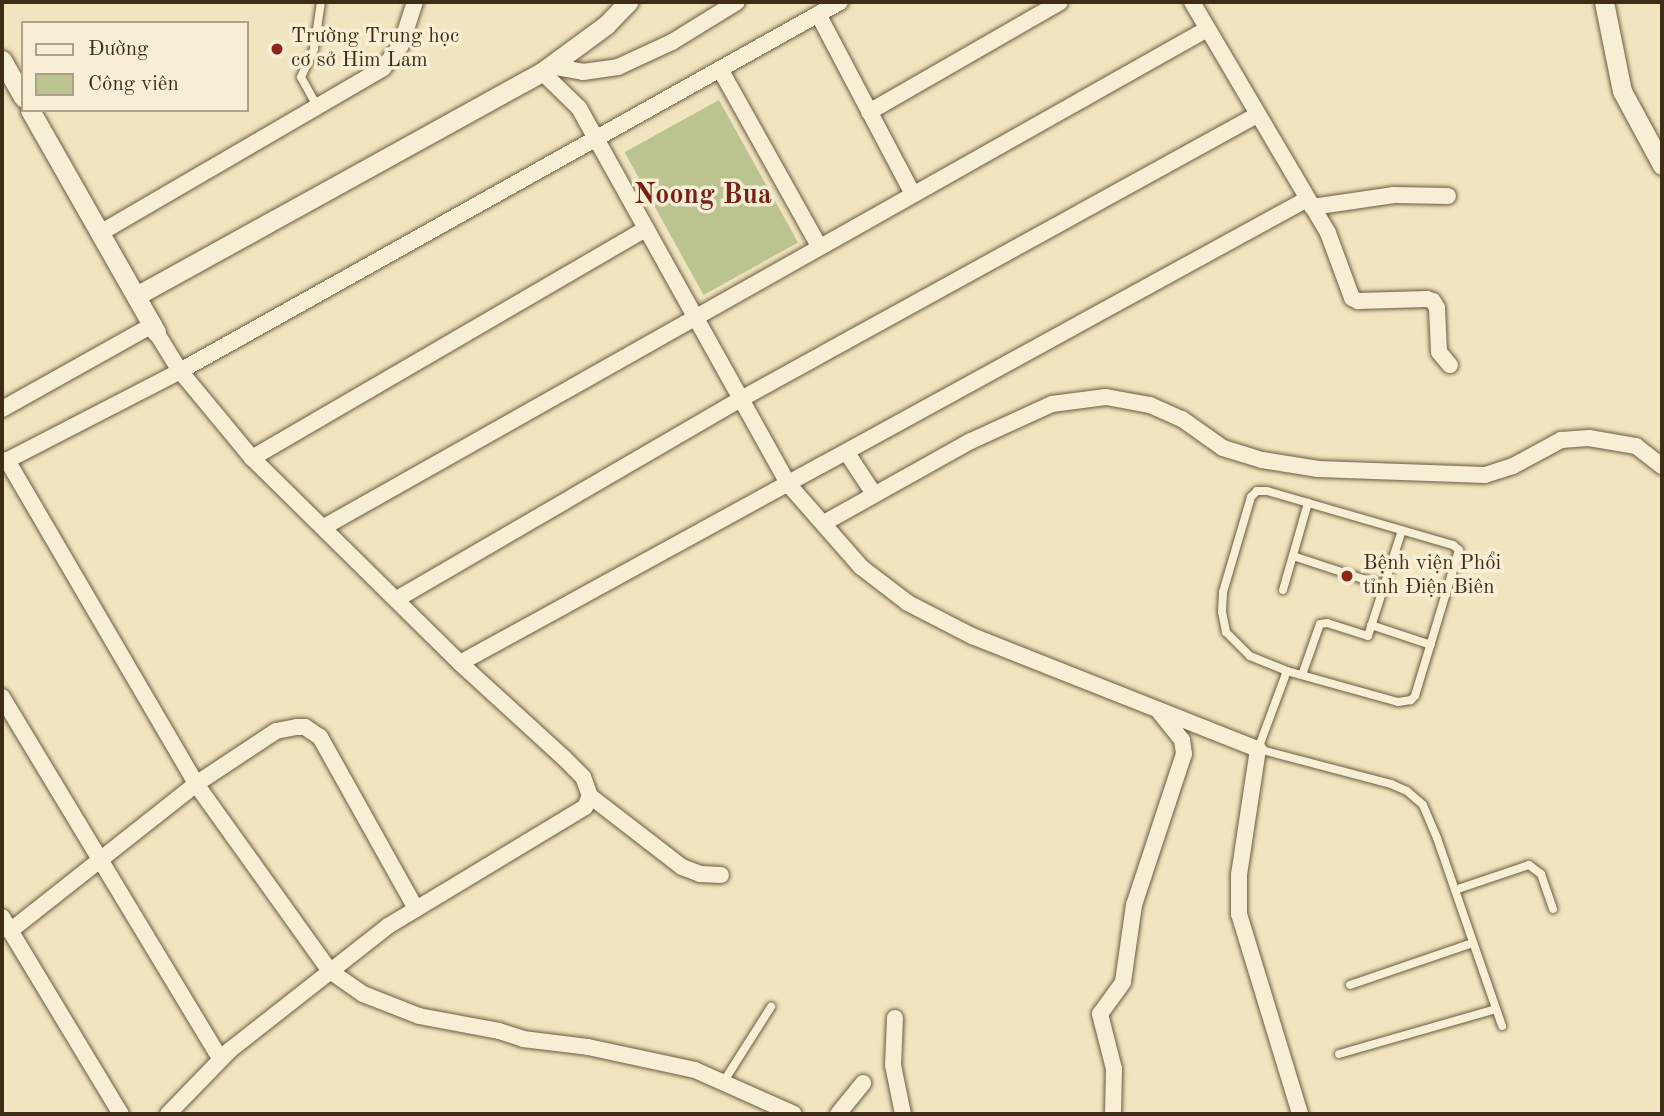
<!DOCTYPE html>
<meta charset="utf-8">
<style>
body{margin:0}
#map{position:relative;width:1664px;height:1116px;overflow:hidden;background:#f1e5bf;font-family:"Old Standard TT",serif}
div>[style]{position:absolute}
.green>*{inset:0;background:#bbc491;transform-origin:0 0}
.roads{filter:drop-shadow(0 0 2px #6c5a40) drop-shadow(0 0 2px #6c5a40)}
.service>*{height:8px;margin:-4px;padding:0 4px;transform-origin:4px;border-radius:4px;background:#f6eed5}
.minor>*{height:16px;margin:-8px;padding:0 8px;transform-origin:8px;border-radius:8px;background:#f6eed5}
.tertiary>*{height:19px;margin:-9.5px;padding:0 9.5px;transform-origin:9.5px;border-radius:9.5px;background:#f6eed5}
.dots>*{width:19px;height:19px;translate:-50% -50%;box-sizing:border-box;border:4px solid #f6eed5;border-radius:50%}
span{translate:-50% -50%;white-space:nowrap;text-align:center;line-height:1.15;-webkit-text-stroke:7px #f6eed5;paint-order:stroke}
.poi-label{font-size:21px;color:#3f2c16}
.left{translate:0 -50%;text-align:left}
.district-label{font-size:28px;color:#7a1f14;font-weight:700}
.frame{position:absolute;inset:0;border:4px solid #3f2c16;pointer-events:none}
.legend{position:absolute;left:21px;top:21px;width:228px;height:91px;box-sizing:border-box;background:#f6eed5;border:2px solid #ada089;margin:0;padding:9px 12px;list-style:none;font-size:21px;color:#3f2c16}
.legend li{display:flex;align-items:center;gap:14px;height:35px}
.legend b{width:35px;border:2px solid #ada089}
</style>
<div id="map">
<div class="green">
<div style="left:719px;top:100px;width:163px;height:108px;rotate:61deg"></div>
</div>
<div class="roads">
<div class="service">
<div style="left:317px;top:106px;width:33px;rotate:-119deg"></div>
<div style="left:301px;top:77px;width:31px;rotate:-65deg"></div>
<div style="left:314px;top:49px;width:48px;rotate:-81.5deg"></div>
<div style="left:1257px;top:491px;width:10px"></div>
<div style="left:1267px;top:491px;width:194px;rotate:16.2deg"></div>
<div style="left:1453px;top:545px;width:8px;rotate:40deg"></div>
<div style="left:1459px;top:550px;width:152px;rotate:106.8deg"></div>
<div style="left:1415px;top:696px;width:6px;rotate:135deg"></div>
<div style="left:1411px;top:700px;width:13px;rotate:171deg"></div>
<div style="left:1398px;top:702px;width:115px;rotate:-164.4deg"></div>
<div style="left:1287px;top:671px;width:40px;rotate:-158deg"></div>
<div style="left:1250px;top:656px;width:34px;rotate:-135deg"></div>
<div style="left:1226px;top:632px;width:20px;rotate:-101deg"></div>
<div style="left:1222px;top:612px;width:20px;rotate:-87deg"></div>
<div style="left:1223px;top:592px;width:99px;rotate:-73.6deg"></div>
<div style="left:1251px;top:497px;width:8px;rotate:-45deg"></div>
<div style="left:1293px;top:556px;width:96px;rotate:18.2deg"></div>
<div style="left:1283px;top:590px;width:91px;rotate:-74deg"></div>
<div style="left:1371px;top:625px;width:63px;rotate:18.4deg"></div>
<div style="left:1287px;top:671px;width:83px;rotate:110.4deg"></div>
<div style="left:1258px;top:749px;width:138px;rotate:14.7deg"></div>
<div style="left:1391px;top:784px;width:17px;rotate:24deg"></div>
<div style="left:1407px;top:791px;width:21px;rotate:41deg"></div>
<div style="left:1423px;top:805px;width:36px;rotate:67deg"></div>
<div style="left:1437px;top:838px;width:199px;rotate:70.9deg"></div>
<div style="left:1302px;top:675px;width:54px;rotate:-70.6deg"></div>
<div style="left:1320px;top:624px;width:7px;rotate:-8deg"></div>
<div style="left:1327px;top:623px;width:43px;rotate:17.6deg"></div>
<div style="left:1368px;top:636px;width:111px;rotate:-72.2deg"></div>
<div style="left:1455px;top:890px;width:78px;rotate:-18.7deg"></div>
<div style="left:1529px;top:865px;width:15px;rotate:37deg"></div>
<div style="left:1541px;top:874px;width:37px;rotate:71deg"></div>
<div style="left:1350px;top:985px;width:130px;rotate:-18.9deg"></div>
<div style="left:1339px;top:1054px;width:163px;rotate:-16deg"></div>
<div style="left:724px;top:1081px;width:88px;rotate:-57.6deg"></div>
</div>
<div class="minor">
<div style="left:1192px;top:2px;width:268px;rotate:59.5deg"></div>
<div style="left:1328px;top:233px;width:69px;rotate:69.7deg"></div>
<div style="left:1352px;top:298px;width:7px;rotate:27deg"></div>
<div style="left:1358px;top:301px;width:69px;rotate:-1.7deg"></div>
<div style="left:1427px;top:299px;width:6px;rotate:18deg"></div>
<div style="left:1433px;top:301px;width:8px;rotate:60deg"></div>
<div style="left:1437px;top:308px;width:44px;rotate:87.4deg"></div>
<div style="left:1439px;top:352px;width:17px;rotate:50deg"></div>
<div style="left:818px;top:14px;width:204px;rotate:62.2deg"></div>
<div style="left:550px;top:66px;width:34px;rotate:10deg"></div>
<div style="left:583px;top:72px;width:35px;rotate:-8deg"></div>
<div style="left:618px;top:67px;width:60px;rotate:-24.8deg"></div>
<div style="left:672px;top:42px;width:76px;rotate:-31.6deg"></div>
<div style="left:720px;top:69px;width:203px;rotate:60.8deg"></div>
<div style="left:542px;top:72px;width:52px;rotate:44.2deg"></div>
<div style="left:579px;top:108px;width:432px;rotate:60.9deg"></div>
<div style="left:789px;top:485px;width:109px;rotate:48.7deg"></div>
<div style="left:861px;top:567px;width:59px;rotate:37.5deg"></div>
<div style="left:908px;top:603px;width:72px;rotate:27.3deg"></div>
<div style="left:972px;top:636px;width:308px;rotate:21.6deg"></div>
<div style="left:1258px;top:749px;width:127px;rotate:98.6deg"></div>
<div style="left:1239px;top:875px;width:39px;rotate:90deg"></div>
<div style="left:1239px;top:914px;width:209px;rotate:73deg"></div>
<div style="left:869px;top:112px;width:220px;rotate:-29.9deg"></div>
<div style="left:1312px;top:207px;width:83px;rotate:-8.3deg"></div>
<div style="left:1394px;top:195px;width:54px;rotate:1.1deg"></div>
<div style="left:100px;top:233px;width:328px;rotate:-30.2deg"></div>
<div style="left:383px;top:68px;width:29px;rotate:-52deg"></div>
<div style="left:401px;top:45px;width:45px;rotate:-72deg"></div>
<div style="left:2px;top:409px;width:172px;rotate:-29.2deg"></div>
<div style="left:847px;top:453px;width:49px;rotate:56.6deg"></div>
<div style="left:252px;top:458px;width:456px;rotate:-30.2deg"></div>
<div style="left:7px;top:460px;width:375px;rotate:59.7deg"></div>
<div style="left:196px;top:784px;width:230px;rotate:54.4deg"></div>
<div style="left:330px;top:971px;width:40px;rotate:34.9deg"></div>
<div style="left:363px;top:994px;width:60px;rotate:21.4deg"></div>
<div style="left:419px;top:1016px;width:81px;rotate:10.6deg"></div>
<div style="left:499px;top:1031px;width:25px;rotate:18deg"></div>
<div style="left:523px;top:1039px;width:65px;rotate:7deg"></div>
<div style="left:588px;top:1047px;width:109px;rotate:12.1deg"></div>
<div style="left:695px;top:1070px;width:108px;rotate:24deg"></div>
<div style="left:2px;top:463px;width:200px;rotate:-27.3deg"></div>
<div style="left:180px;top:371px;width:46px;rotate:-121.6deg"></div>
<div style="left:824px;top:523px;width:168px;rotate:-29.2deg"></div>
<div style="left:971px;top:441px;width:89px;rotate:-24.6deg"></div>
<div style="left:1052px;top:404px;width:54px;rotate:-7.4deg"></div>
<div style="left:1106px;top:397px;width:45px;rotate:10.3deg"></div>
<div style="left:1150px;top:405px;width:35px;rotate:24deg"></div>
<div style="left:1182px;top:419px;width:50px;rotate:35.3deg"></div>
<div style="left:1223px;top:448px;width:41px;rotate:17.1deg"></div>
<div style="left:1262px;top:460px;width:57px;rotate:9.1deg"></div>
<div style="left:1318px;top:469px;width:167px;rotate:2.1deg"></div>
<div style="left:1485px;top:475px;width:29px;rotate:-18deg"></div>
<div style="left:1513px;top:466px;width:55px;rotate:-28.4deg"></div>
<div style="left:1561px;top:440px;width:28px;rotate:-4deg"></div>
<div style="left:1589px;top:438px;width:48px;rotate:9.7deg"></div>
<div style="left:1636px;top:446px;width:33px;rotate:38deg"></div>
<div style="left:324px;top:527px;width:1014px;rotate:-29.42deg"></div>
<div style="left:397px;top:599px;width:398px;rotate:-30.2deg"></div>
<div style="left:741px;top:399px;width:589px;rotate:-28.83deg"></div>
<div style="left:460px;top:663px;width:966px;rotate:-28.71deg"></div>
<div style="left:2px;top:697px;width:423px;rotate:58.9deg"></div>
<div style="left:590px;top:796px;width:116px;rotate:37.7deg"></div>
<div style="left:682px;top:867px;width:19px;rotate:21deg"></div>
<div style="left:700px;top:874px;width:21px;rotate:3deg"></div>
<div style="left:2px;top:917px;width:230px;rotate:58.9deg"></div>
<div style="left:10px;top:931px;width:237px;rotate:-38.3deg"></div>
<div style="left:196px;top:784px;width:96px;rotate:-33.5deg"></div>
<div style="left:276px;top:731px;width:21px;rotate:-11deg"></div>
<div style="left:297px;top:727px;width:8px"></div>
<div style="left:305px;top:727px;width:18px;rotate:34deg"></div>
<div style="left:320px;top:737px;width:197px;rotate:60.8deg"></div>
<div style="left:895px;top:1018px;width:47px;rotate:92.4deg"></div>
<div style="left:893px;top:1065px;width:50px;rotate:78.5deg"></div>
<div style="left:168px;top:1114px;width:89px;rotate:-45.9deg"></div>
<div style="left:230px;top:1050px;width:201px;rotate:-38.1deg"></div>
<div style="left:388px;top:926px;width:230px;rotate:-31.1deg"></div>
<div style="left:585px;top:807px;width:12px;rotate:-66deg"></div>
<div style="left:590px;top:796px;width:20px;rotate:-110deg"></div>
<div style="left:583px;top:777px;width:27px;rotate:-135deg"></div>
<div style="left:564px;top:758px;width:141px;rotate:-137.6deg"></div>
<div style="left:460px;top:663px;width:292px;rotate:-135.4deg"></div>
<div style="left:252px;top:458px;width:113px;rotate:-129.6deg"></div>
<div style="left:180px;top:371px;width:756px;rotate:-29.21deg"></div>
<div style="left:838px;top:1114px;width:40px;rotate:-51deg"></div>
<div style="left:1113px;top:1114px;width:45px;rotate:-88.7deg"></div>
<div style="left:1114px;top:1069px;width:57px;rotate:-104.3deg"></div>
<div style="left:1100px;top:1014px;width:39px;rotate:-54deg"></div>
<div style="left:1123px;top:982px;width:78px;rotate:-81.9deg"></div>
<div style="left:1134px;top:905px;width:159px;rotate:-71.7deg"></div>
<div style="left:1184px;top:754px;width:14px;rotate:-98deg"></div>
<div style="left:1182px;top:740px;width:35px;rotate:-129deg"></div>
</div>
<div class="tertiary">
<div style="left:1604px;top:2px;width:91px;rotate:78.6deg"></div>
<div style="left:1622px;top:91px;width:84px;rotate:61.6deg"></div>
<div style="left:2px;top:60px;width:43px;rotate:60.4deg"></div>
<div style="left:30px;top:110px;width:255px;rotate:60.4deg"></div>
<div style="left:136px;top:296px;width:464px;rotate:-28.9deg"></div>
<div style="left:542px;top:72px;width:79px;rotate:-36.3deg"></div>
<div style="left:606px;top:25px;width:32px;rotate:-46deg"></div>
</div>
</div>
<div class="dots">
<div style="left:277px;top:49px;background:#8f2418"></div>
<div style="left:1347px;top:576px;background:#8f2418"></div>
</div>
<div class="poi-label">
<span class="left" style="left:291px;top:49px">Trường Trung học<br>cơ sở Him Lam</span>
<span class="left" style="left:1363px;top:576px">Bệnh viện Phổi<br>tỉnh Điện Biên</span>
</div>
<div class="district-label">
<span style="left:703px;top:196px">Noong Bua</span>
</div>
<div class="frame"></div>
<ul class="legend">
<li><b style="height:9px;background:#f6eed5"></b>Đường</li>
<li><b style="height:19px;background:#bbc491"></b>Công viên</li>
</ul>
</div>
